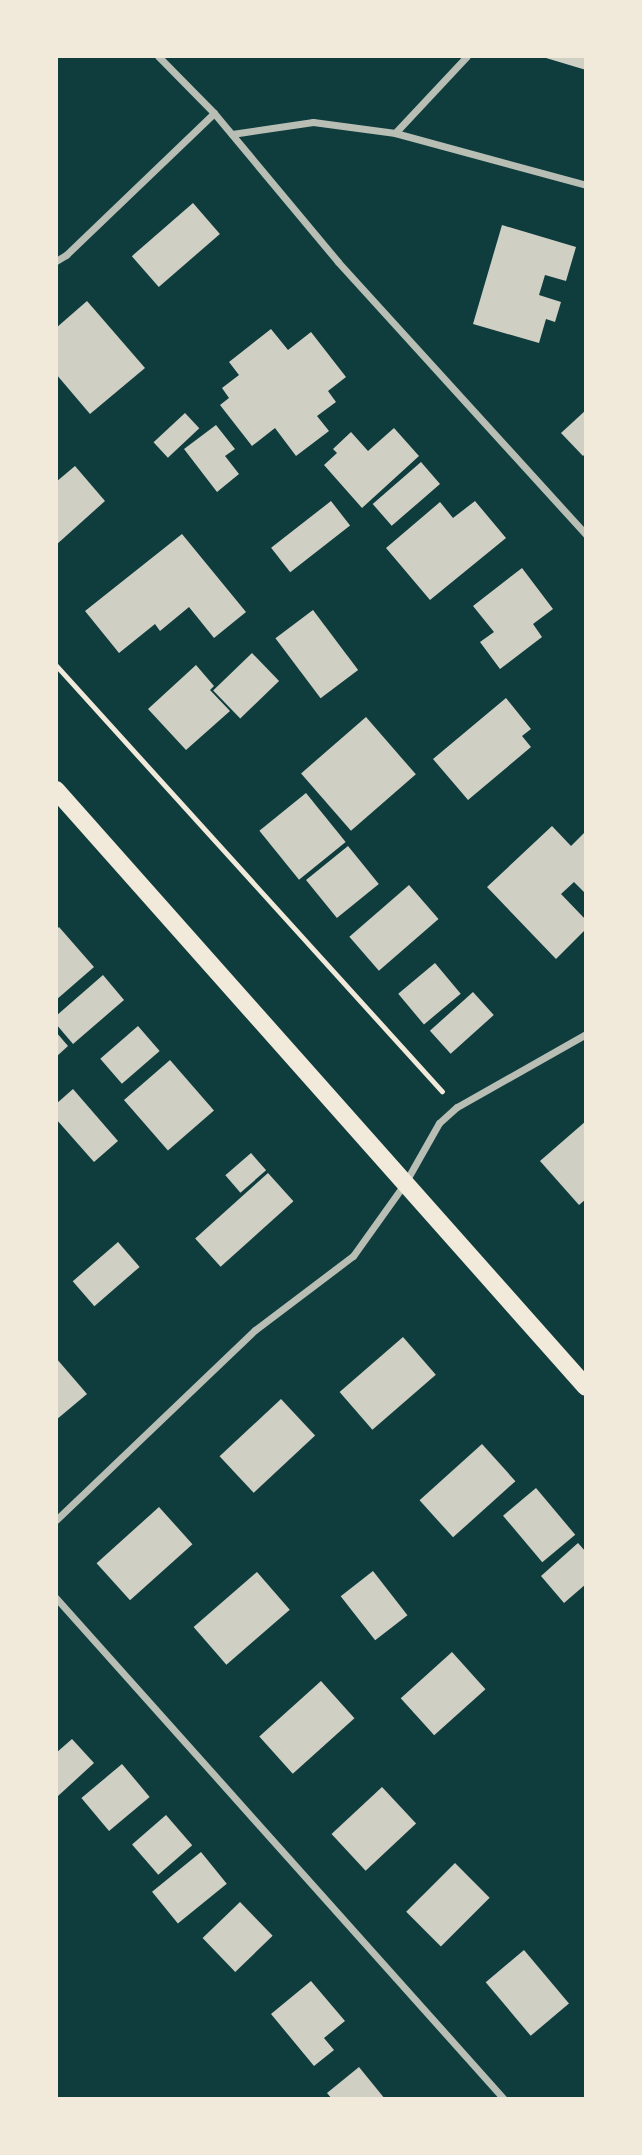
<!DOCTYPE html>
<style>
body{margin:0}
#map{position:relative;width:642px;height:2155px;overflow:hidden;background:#0f3d3e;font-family:Montserrat,sans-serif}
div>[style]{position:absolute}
.building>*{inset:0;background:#cfcfc3;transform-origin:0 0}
.path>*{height:4.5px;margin:-2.25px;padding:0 2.25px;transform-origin:2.25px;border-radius:2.25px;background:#f1e9da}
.minor>*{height:7px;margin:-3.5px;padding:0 3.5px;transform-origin:3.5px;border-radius:3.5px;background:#b8beb3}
.primary>*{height:18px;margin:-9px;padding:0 9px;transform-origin:9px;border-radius:9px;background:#f1e9da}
span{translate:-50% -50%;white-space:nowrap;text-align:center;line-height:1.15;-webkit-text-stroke:7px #f1e9da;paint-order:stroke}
.frame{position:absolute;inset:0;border:58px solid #f1e9da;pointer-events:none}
</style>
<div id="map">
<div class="building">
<div style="clip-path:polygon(547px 56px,586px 56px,586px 70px,546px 58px)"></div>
<div style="left:193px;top:203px;width:41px;height:81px;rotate:49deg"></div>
<div style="clip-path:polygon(502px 225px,576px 247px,566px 281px,545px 275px,539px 295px,561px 302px,555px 322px,546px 319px,539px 343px,473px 324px)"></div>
<div style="clip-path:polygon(87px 301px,145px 368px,90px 414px,56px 374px,56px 328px)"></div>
<div style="clip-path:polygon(271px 329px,288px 350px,311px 332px,346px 377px,328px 391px,336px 402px,317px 416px,329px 431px,296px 456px,275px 428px,252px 446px,220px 405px,229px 398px,222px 388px,239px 375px,229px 362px)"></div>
<div style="clip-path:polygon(586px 410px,586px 453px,583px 456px,561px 433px)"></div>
<div style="left:185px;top:413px;width:21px;height:43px;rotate:47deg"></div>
<div style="clip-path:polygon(216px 425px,235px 449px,225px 456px,239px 474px,217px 492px,184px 449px)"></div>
<div style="clip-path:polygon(394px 428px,419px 456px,362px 508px,324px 465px,337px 453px,333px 449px,351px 432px,368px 451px)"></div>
<div style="left:421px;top:462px;width:29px;height:64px;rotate:49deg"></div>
<div style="clip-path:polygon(75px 466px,105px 501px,56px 545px,56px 482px)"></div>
<div style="left:331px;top:501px;width:31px;height:76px;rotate:52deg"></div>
<div style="clip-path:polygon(475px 501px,506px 538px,430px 600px,386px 548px,440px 502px,453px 518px)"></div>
<div style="clip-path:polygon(182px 534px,246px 612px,214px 638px,189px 607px,160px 631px,155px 624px,119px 653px,85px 611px)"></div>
<div style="clip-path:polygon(522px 568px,553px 609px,533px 624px,542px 637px,500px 669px,480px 642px,494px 632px,473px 606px)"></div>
<div style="left:313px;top:610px;width:75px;height:47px;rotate:53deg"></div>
<div style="left:252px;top:653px;width:39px;height:54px;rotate:46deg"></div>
<div style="clip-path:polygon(196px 665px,214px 686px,210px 690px,230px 711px,186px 750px,148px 709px)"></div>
<div style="clip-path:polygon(506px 698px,531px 729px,522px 736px,531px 747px,468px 800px,433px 759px)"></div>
<div style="left:366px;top:717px;width:76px;height:86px;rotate:49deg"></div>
<div style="left:306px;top:793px;width:63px;height:60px;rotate:51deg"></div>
<div style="clip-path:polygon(552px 826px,571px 846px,586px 831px,586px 894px,574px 882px,561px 894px,586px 920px,586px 929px,556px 959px,487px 887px)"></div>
<div style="left:348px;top:846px;width:49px;height:54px;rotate:51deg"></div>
<div style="left:409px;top:885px;width:45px;height:79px;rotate:49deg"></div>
<div style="clip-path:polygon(59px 927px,94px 967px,56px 1000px,56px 930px)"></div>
<div style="left:435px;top:963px;width:40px;height:48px;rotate:50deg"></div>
<div style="clip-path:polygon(103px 975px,124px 1000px,73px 1044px,56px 1024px,56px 1016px)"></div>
<div style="left:473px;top:992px;width:31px;height:58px;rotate:48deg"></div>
<div style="left:138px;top:1026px;width:33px;height:50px;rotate:49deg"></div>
<div style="clip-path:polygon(56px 1032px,68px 1046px,56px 1057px)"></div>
<div style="left:170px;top:1060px;width:67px;height:61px;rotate:49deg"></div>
<div style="clip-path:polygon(73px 1089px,118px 1141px,94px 1162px,56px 1119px,56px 1104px)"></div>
<div style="clip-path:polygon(586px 1121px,586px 1199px,579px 1205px,540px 1161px)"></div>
<div style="left:251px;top:1153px;width:23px;height:34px;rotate:49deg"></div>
<div style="left:268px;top:1173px;width:38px;height:98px;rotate:48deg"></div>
<div style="left:118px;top:1242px;width:33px;height:60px;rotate:49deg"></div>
<div style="left:403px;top:1337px;width:50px;height:84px;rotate:49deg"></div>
<div style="clip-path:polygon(56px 1358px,87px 1394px,56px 1420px)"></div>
<div style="left:281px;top:1399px;width:50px;height:84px;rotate:47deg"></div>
<div style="left:482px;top:1444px;width:50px;height:84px;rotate:48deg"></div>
<div style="left:536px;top:1488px;width:61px;height:43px;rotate:50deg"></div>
<div style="left:159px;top:1507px;width:50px;height:84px;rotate:48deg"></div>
<div style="clip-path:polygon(578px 1543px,586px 1552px,586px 1584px,564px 1603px,541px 1576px)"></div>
<div style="left:373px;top:1571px;width:56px;height:41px;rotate:52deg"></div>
<div style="left:257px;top:1572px;width:50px;height:84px;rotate:49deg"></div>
<div style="left:452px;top:1652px;width:50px;height:69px;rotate:48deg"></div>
<div style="left:321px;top:1681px;width:50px;height:83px;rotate:48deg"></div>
<div style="clip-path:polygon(72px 1739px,94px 1763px,58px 1796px,56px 1753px)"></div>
<div style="left:122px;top:1764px;width:43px;height:53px;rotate:50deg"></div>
<div style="left:382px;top:1787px;width:50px;height:69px;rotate:47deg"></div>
<div style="left:166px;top:1815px;width:40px;height:45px;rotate:49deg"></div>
<div style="left:201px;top:1852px;width:41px;height:63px;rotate:51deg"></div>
<div style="left:455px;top:1863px;width:49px;height:69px;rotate:45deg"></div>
<div style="left:240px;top:1902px;width:47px;height:52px;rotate:46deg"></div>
<div style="left:524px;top:1950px;width:70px;height:50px;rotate:50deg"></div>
<div style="clip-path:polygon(311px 1981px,345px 2021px,324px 2038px,334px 2050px,314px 2066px,271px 2014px)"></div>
<div style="clip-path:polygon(359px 2067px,385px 2099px,332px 2099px,327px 2093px)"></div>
</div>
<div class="path">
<div style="left:56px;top:665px;width:575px;rotate:47.82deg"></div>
</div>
<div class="minor">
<div style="left:158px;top:56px;width:80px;rotate:45.5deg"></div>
<div style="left:214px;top:113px;width:194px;rotate:50.2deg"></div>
<div style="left:338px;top:262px;width:369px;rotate:47.7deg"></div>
<div style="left:395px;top:133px;width:105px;rotate:-46.9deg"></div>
<div style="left:232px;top:134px;width:82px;rotate:-8.4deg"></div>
<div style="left:313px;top:122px;width:83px;rotate:7.6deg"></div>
<div style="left:395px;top:133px;width:198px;rotate:15.2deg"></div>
<div style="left:56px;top:261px;width:12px;rotate:-31deg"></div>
<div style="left:66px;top:255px;width:205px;rotate:-43.8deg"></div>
<div style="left:56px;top:1520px;width:275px;rotate:-43.7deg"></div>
<div style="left:255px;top:1330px;width:123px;rotate:-37.1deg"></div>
<div style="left:353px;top:1256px;width:90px;rotate:-54.5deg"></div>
<div style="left:405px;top:1183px;width:69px;rotate:-60.5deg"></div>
<div style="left:439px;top:1123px;width:24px;rotate:-42deg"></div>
<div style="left:457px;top:1107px;width:148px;rotate:-29.5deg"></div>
<div style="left:56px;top:1598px;width:672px;rotate:48.2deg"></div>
</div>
<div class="primary">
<div style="left:56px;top:790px;width:798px;rotate:48.4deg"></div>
</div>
<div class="frame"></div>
</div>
